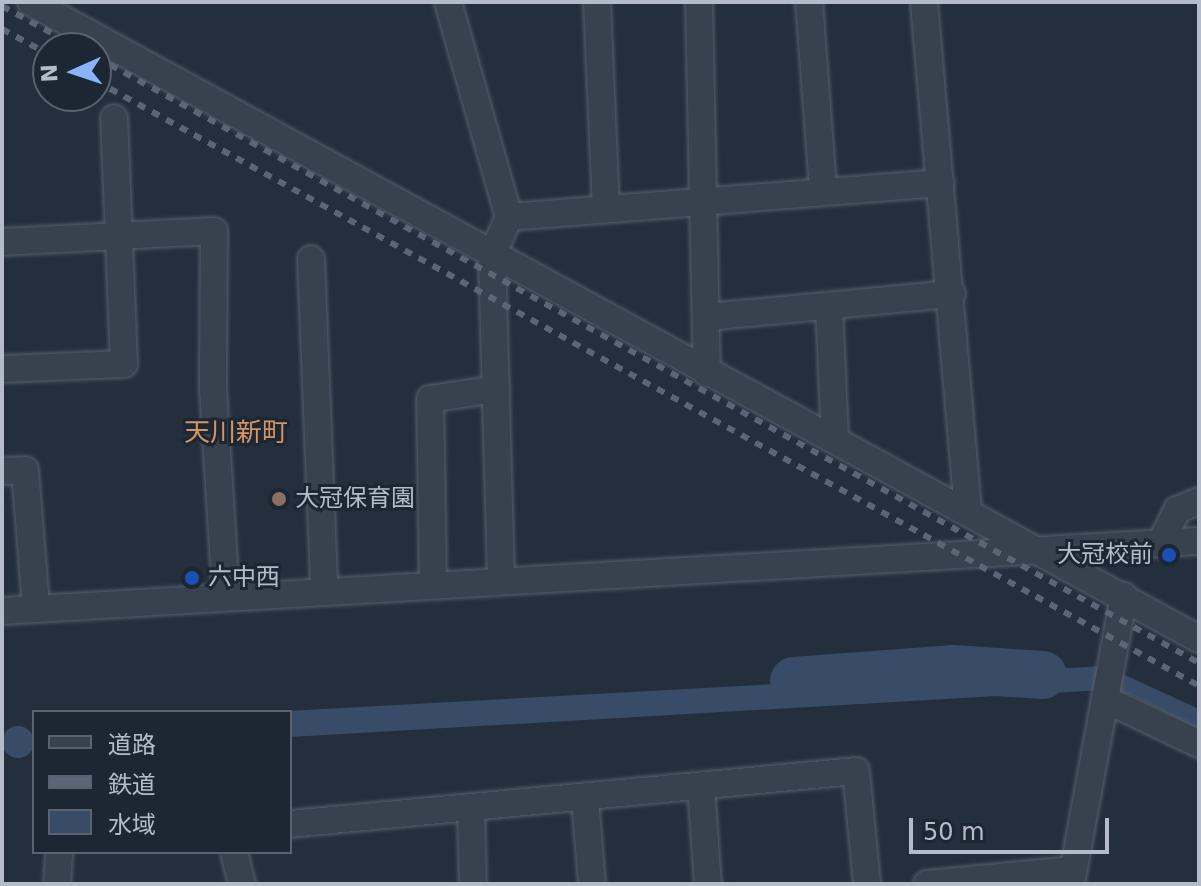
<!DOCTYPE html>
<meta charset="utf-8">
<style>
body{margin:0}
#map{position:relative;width:1201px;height:886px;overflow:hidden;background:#242f3e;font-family:"DejaVu Sans","Noto Sans JP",sans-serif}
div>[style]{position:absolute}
.water>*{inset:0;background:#394c67}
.round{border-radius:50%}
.river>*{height:48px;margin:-24px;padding:0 24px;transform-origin:24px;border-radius:24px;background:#394c67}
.roads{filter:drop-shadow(0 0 2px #565f6c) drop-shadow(0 0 2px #565f6c)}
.minor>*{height:26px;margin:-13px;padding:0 13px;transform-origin:13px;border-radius:13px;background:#38414e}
.rail>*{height:6px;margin-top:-3px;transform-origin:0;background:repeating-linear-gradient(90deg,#5a6575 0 8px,transparent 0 16px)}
.dots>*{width:22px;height:22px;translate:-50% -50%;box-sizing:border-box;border:4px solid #1d2633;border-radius:50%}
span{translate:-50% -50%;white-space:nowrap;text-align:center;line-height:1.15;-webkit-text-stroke:6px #1d2633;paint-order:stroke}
.poi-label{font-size:24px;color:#b4bcc9}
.left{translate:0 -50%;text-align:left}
.right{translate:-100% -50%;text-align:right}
.neighbourhood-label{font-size:26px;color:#d59563}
.frame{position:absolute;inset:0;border:4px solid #b4bcc9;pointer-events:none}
.legend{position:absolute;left:32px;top:710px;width:260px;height:144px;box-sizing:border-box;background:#1d2633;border:2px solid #59626f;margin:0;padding:10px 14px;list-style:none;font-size:24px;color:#b4bcc9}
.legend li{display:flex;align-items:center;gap:16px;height:40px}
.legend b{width:40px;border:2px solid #59626f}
.north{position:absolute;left:32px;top:32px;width:80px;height:80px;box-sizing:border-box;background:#1d2633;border:2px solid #59626f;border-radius:50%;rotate:267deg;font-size:22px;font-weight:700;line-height:32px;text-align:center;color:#b4bcc9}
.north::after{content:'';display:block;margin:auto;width:28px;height:36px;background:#8ab4f8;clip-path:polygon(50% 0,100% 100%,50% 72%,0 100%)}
.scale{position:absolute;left:909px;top:818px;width:200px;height:36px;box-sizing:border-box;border:4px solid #b4bcc9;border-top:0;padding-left:10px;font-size:24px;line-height:28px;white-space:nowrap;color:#b4bcc9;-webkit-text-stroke:6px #1d2633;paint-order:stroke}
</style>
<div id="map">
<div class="water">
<div style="clip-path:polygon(1105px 666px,1199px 709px,1199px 729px,1131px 695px,1102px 690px,290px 737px,290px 712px,269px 712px)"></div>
<div class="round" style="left:2px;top:726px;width:32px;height:32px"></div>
</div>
<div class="river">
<div style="left:794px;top:681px;width:158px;rotate:-4.3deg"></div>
<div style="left:952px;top:669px;width:91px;rotate:3.8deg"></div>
</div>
<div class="roads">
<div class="minor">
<div style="left:31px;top:2px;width:1330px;rotate:28.61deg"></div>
<div style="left:448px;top:2px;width:223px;rotate:74.2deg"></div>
<div style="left:597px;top:2px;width:206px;rotate:87.5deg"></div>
<div style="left:699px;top:2px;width:371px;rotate:88.8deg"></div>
<div style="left:809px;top:2px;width:187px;rotate:85.7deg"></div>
<div style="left:924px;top:2px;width:511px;rotate:85.06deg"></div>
<div style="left:2px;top:242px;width:212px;rotate:-3deg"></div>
<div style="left:214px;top:231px;width:158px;rotate:90.4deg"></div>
<div style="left:213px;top:389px;width:204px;rotate:86.4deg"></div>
<div style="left:311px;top:259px;width:329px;rotate:87.7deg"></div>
<div style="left:829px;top:306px;width:130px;rotate:87.4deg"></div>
<div style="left:707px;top:317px;width:246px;rotate:-5.4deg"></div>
<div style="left:2px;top:369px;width:122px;rotate:-2.3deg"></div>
<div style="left:124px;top:364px;width:246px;rotate:-92.3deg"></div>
<div style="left:2px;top:471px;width:23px;rotate:-2deg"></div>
<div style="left:25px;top:470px;width:138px;rotate:85.4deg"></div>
<div style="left:1161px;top:543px;width:37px;rotate:-64deg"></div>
<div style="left:1177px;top:510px;width:24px;rotate:-22deg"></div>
<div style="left:501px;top:579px;width:324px;rotate:-91.6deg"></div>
<div style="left:492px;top:255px;width:42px;rotate:-65.9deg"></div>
<div style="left:509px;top:217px;width:433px;rotate:-4.5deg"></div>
<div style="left:433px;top:582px;width:183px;rotate:-90.9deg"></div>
<div style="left:430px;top:399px;width:67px;rotate:-8.6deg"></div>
<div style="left:2px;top:611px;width:1199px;rotate:-3.35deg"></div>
<div style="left:1109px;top:701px;width:100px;rotate:25.5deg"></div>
<div style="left:701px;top:787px;width:97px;rotate:85.9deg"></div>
<div style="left:585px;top:799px;width:85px;rotate:85.3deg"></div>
<div style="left:471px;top:809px;width:75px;rotate:88.5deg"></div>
<div style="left:290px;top:824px;width:568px;rotate:-5.35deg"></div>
<div style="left:856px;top:771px;width:114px;rotate:84.4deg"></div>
<div style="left:234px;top:852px;width:33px;rotate:76deg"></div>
<div style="left:57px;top:884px;width:32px;rotate:-86deg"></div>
<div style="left:927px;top:884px;width:146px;rotate:-5.5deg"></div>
<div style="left:1071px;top:884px;width:293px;rotate:-79.6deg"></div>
</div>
</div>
<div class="rail">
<div style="left:2px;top:6px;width:88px;rotate:28.6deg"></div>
<div style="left:2px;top:29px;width:52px;rotate:28.5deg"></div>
<div style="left:96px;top:57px;width:1259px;rotate:28.78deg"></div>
<div style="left:96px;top:81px;width:1258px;rotate:28.74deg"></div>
</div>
<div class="dots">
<div style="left:279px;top:499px;background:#8d6e63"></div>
<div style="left:1169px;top:555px;background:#1a4fb4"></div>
<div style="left:192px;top:578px;background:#1a4fb4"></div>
</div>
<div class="poi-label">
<span class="left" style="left:295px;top:499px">大冠保育園</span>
<span class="right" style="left:1153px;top:555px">大冠校前</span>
<span class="left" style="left:208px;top:578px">六中西</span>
</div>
<div class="neighbourhood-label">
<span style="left:236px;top:433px">天川新町</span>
</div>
<div class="frame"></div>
<ul class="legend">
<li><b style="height:10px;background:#38414e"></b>道路</li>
<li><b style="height:10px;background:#5a6575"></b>鉄道</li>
<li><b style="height:22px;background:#394c67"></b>水域</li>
</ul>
<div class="north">N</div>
<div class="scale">50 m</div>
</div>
